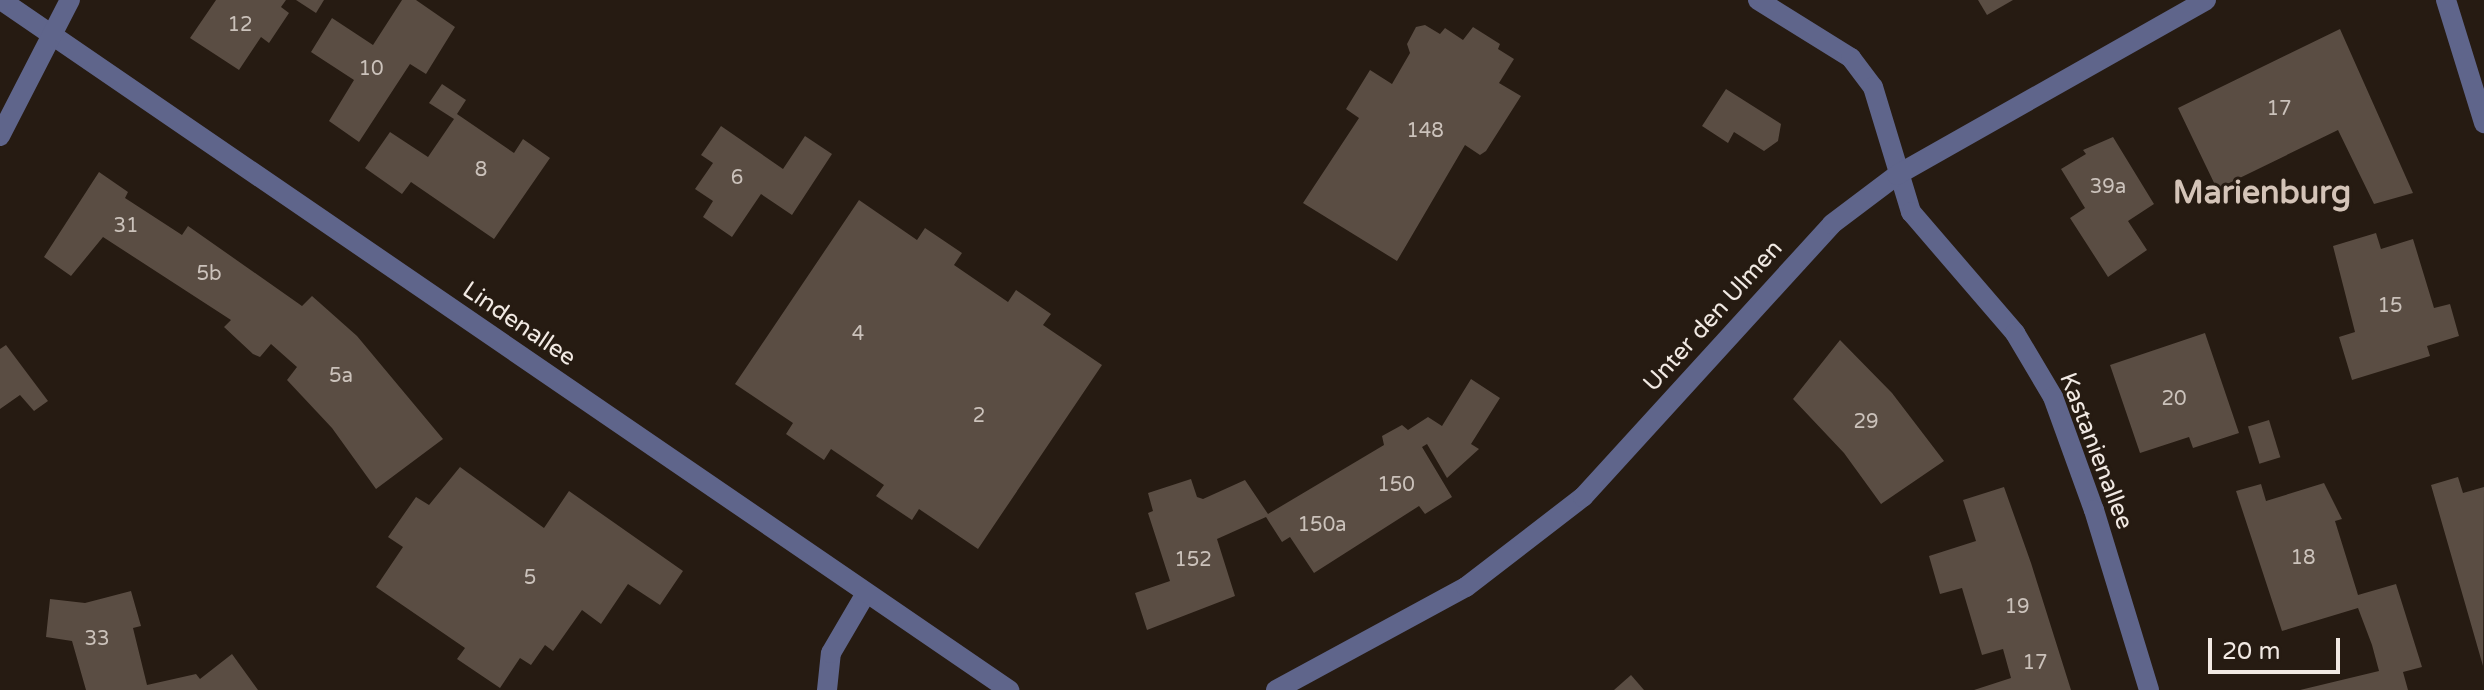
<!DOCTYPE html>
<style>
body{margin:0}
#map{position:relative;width:2484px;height:690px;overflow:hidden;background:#261b12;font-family:"Varela Round",sans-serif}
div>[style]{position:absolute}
.building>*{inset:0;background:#5a4d43;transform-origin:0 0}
.lane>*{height:20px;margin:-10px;padding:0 10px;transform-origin:10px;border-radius:10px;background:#5f658b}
.street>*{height:20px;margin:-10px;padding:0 10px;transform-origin:10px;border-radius:10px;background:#5f658b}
span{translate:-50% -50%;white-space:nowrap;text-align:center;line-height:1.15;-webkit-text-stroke:6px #261b12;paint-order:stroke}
.number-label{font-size:20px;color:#cbc2bb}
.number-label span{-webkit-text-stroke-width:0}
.street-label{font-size:24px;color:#f1e9e3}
.district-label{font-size:32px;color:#d4c4b8;font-weight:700}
.scale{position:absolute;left:2208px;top:638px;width:132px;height:36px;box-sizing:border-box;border:4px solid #f1e9e3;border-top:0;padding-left:10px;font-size:24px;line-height:28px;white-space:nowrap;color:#f1e9e3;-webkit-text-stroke:6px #261b12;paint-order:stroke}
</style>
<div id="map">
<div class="building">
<div style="clip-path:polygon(216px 0,286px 0,281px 7px,289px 13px,269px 43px,261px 37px,239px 70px,190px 38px)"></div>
<div style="clip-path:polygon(296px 0,324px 0,316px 13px)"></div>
<div style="clip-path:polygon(402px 0,416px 0,455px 27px,426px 74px,410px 64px,359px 142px,329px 121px,354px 80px,311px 52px,332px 18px,373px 45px)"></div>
<div style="clip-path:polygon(1978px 0,2013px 0,1987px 15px)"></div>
<div style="clip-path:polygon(1425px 25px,1440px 34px,1445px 28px,1463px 40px,1473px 27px,1500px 44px,1498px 49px,1514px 59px,1499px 83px,1521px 96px,1486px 151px,1480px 155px,1465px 145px,1397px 261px,1303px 203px,1359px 118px,1346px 109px,1370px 70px,1392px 84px,1410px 53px,1407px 44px,1416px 27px)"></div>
<div style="clip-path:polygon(2340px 29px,2413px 193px,2374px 204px,2338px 130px,2217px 189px,2178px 108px)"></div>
<div style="clip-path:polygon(442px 84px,466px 100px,457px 114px,514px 153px,523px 139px,550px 158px,494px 239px,411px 182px,402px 194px,365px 168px,390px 132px,428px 157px,454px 119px,429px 103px)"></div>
<div style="clip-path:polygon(1726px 89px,1781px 124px,1778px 141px,1764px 151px,1734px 132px,1728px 143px,1702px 126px)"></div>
<div style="clip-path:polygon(721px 126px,783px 169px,805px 136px,832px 154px,792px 215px,761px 194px,732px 237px,703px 217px,713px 201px,695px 189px,713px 163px,701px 155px)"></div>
<div style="clip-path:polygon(2113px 137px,2154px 204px,2128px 221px,2147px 250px,2108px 277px,2070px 218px,2085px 208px,2061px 169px,2086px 154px,2083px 150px)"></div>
<div style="clip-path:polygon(99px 172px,128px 192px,125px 198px,182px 235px,188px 226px,302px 306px,312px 296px,357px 336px,443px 439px,376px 489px,332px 428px,287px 380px,297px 367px,271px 344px,260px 357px,253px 354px,224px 327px,231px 320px,103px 237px,71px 276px,44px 257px)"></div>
<div style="clip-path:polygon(859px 200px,917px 240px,925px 228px,962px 253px,954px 265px,1008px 302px,1016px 290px,1051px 314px,1043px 325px,1102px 365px,978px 549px,919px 509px,912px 520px,876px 496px,884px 485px,831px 449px,824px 460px,786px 434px,793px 423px,735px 384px)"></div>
<div style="clip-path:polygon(2376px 233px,2381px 249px,2413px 239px,2434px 308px,2450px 304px,2459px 336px,2427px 346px,2430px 356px,2352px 380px,2339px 337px,2355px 332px,2333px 246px)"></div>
<div style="clip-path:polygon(2205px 333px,2239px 433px,2193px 448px,2189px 437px,2140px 453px,2110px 365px)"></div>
<div style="clip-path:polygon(1840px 340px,1892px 393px,1944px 461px,1881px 504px,1844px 453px,1793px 399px)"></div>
<div style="clip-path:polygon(6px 345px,48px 401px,34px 411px,20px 395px,0 409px,0 349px)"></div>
<div style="clip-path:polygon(1471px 379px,1500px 398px,1471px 444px,1479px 449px,1447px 478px,1427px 444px,1422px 447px,1452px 497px,1425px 514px,1419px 506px,1314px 573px,1290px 537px,1282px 542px,1266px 517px,1217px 539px,1235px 596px,1147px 630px,1135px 593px,1170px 581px,1148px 513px,1153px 511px,1148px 493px,1191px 479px,1197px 497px,1203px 499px,1245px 480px,1268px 514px,1384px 445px,1382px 436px,1402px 425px,1408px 430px,1428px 417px,1442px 426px)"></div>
<div style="left:2269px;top:420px;width:39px;height:22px;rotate:73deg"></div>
<div style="clip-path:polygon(460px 467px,544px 528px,569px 491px,683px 571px,660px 605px,628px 584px,601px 624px,582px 610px,553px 651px,545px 645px,531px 665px,520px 658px,500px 688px,457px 659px,465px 648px,376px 587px,403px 547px,388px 537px,416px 497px,429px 505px)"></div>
<div style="clip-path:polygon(2458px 477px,2463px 493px,2484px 487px,2483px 666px,2431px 485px)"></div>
<div style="clip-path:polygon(2324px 483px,2342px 519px,2335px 521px,2358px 595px,2396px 584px,2422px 667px,2403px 672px,2408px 690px,2300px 690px,2379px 671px,2372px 645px,2358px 608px,2282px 631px,2236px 491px,2261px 484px,2266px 501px)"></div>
<div style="clip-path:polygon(2004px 487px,2031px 563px,2071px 690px,1974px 690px,2011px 678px,2003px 649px,1982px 655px,1962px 588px,1940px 594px,1929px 556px,1976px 541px,1963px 500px)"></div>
<div style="clip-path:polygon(131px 591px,141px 626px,133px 628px,147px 685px,196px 674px,200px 679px,232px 654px,258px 690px,86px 690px,72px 641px,46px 637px,50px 599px,85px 603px)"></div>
<div style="clip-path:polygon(1631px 675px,1644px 690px,1614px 690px)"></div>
</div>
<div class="lane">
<div style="left:827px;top:690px;width:37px;rotate:-84deg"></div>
<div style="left:831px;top:653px;width:69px;rotate:-59.7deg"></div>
</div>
<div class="street">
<div style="left:1px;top:0;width:1222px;rotate:34.39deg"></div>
<div style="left:1758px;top:0;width:110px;rotate:31.9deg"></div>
<div style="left:1851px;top:58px;width:36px;rotate:53deg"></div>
<div style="left:1873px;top:87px;width:131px;rotate:73.1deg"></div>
<div style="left:1911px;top:212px;width:160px;rotate:49.3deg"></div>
<div style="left:2015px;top:333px;width:74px;rotate:59.3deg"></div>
<div style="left:2053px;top:397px;width:120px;rotate:70.1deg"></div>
<div style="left:2094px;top:510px;width:188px;rotate:73deg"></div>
<div style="left:2446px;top:0;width:129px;rotate:72.8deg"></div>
<div style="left:0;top:136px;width:153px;rotate:-62.8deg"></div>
<div style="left:1276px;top:690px;width:216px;rotate:-28.5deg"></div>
<div style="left:1466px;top:587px;width:148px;rotate:-37.6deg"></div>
<div style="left:1583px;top:497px;width:369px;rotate:-47.6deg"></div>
<div style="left:1832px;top:224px;width:81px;rotate:-37deg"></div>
<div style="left:1897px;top:175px;width:355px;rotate:-29.5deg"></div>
</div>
<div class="number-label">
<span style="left:240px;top:25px">12</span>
<span style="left:371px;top:69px">10</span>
<span style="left:2279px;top:109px">17</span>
<span style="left:1425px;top:131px">148</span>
<span style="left:481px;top:170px">8</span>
<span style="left:737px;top:178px">6</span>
<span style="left:2108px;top:187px">39a</span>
<span style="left:126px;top:226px">31</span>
<span style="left:209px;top:274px">5b</span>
<span style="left:2390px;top:306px">15</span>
<span style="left:858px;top:334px">4</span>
<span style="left:341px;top:376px">5a</span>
<span style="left:2174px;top:399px">20</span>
<span style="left:979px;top:416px">2</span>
<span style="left:1866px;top:422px">29</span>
<span style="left:1396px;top:485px">150</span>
<span style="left:1322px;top:525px">150a</span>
<span style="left:2303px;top:558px">18</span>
<span style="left:1193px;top:560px">152</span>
<span style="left:530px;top:578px">5</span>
<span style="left:2017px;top:607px">19</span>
<span style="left:97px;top:639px">33</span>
<span style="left:2035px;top:663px">17</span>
</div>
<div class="street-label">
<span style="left:1713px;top:316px;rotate:-48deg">Unter den Ulmen</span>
<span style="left:519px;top:324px;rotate:34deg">Lindenallee</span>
<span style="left:2096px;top:451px;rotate:69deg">Kastanienallee</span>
</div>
<div class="district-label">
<span style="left:2262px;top:193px">Marienburg</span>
</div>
<div class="scale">20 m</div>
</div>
